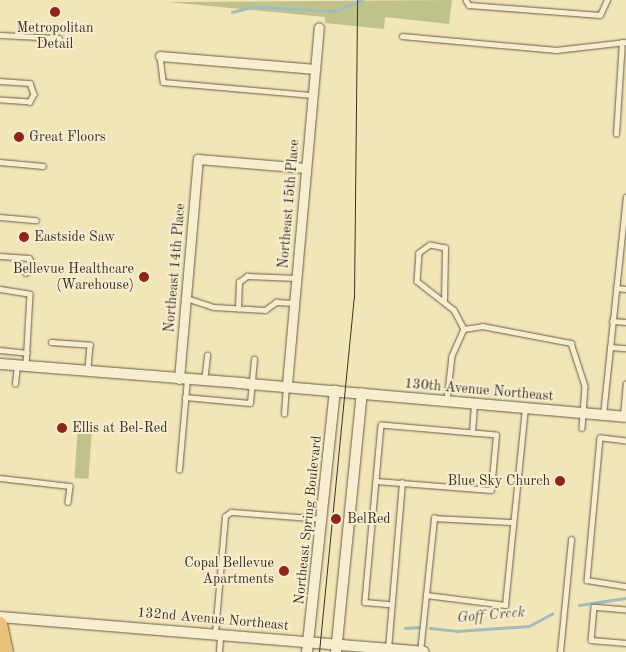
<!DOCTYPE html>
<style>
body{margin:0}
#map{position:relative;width:626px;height:652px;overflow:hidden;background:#f2e5b7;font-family:"Old Standard TT",serif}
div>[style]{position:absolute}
.green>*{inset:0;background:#bfc38b;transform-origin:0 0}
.stream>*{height:2.5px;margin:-1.25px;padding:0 1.25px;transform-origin:1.25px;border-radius:1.25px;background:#a1bcbb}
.roads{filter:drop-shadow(0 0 1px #695c4a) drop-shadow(0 0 1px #695c4a)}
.service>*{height:4.5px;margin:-2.25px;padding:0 2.25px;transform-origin:2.25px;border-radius:2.25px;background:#f7eed0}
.minor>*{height:9px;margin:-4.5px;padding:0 4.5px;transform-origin:4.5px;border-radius:4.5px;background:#f7eed0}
.tertiary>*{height:10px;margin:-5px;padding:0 5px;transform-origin:5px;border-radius:5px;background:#f7eed0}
.primary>*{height:14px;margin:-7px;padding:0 7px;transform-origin:7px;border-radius:7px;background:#e9c27c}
.tram>*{height:1px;margin:-0.5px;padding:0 0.5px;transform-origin:0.5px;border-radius:0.5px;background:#3b2f26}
.dots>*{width:14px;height:14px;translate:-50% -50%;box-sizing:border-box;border:2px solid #f7eed0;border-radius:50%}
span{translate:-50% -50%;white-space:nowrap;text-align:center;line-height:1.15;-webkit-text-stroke:4px #f7eed0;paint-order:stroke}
.poi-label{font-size:14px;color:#3b2f26}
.left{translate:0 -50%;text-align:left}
.right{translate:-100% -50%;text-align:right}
.street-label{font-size:14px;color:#3b2f26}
.water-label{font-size:15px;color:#54524b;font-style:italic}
</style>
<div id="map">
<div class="green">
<div style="clip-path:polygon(452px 0,449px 24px,385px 17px,384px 29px,325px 23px,325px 17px,168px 2px)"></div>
<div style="left:78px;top:427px;width:14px;height:51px;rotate:4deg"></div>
</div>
<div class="stream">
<div style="left:232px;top:12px;width:21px;rotate:-14deg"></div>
<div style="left:252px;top:7px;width:83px;rotate:2.8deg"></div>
<div style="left:335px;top:11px;width:29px;rotate:-22deg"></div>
<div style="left:579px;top:605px;width:48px;rotate:-8.5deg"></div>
<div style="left:405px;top:628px;width:15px;rotate:-4deg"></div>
<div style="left:430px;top:628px;width:27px;rotate:6deg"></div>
<div style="left:457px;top:631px;width:72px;rotate:-4deg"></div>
<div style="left:529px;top:626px;width:26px;rotate:-28deg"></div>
</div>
<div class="roads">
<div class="service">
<div style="left:466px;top:0;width:6px;rotate:59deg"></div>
<div style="left:469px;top:5px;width:131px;rotate:4.4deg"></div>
<div style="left:600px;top:15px;width:17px;rotate:-65deg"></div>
<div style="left:0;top:35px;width:59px;rotate:2.9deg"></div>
<div style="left:402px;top:36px;width:155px;rotate:5.2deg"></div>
<div style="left:556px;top:50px;width:70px;rotate:-6.5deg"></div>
<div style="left:160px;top:56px;width:26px;rotate:83deg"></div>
<div style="left:163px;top:82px;width:150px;rotate:5deg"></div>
<div style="left:0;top:81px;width:30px;rotate:4deg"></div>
<div style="left:30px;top:83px;width:12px;rotate:70deg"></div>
<div style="left:34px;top:94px;width:9px;rotate:117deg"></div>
<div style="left:30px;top:102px;width:30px;rotate:-176deg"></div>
<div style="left:616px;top:134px;width:92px;rotate:-86.3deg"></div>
<div style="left:0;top:162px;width:43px;rotate:5.3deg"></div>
<div style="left:0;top:217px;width:36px;rotate:5deg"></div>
<div style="left:0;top:256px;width:29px;rotate:4deg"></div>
<div style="left:29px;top:258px;width:11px;rotate:56deg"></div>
<div style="left:35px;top:267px;width:11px;rotate:146deg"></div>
<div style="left:616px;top:288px;width:10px;rotate:6deg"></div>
<div style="left:0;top:289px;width:30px;rotate:9deg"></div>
<div style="left:30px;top:294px;width:71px;rotate:93.2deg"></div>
<div style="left:186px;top:298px;width:29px;rotate:18deg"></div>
<div style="left:214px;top:307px;width:51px;rotate:3.4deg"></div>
<div style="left:265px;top:310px;width:14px;rotate:-36deg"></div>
<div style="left:276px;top:302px;width:18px;rotate:3deg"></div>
<div style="left:444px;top:301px;width:53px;rotate:-88.9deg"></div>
<div style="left:445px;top:248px;width:15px;rotate:-169deg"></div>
<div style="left:430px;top:245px;width:14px;rotate:144deg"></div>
<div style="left:419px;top:253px;width:28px;rotate:94deg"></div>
<div style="left:417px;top:281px;width:47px;rotate:38.1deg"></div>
<div style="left:454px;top:310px;width:21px;rotate:62deg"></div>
<div style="left:464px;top:329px;width:30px;rotate:114deg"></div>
<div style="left:452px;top:356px;width:44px;rotate:96.5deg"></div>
<div style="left:238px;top:309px;width:27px;rotate:-88deg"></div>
<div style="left:239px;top:282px;width:10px;rotate:-37deg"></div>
<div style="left:247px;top:276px;width:49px;rotate:2.3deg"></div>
<div style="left:612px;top:321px;width:14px;rotate:4deg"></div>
<div style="left:464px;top:329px;width:18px;rotate:-9deg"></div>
<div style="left:482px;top:326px;width:91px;rotate:10.8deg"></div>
<div style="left:571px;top:343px;width:45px;rotate:72deg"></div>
<div style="left:585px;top:386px;width:42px;rotate:94.1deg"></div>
<div style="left:51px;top:342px;width:39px;rotate:4deg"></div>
<div style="left:90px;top:345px;width:25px;rotate:95deg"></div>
<div style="left:610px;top:347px;width:16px;rotate:4deg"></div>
<div style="left:0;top:350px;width:27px;rotate:6deg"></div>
<div style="left:204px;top:381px;width:26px;rotate:-83deg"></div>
<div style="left:15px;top:384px;width:19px;rotate:-84deg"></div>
<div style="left:185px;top:397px;width:65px;rotate:5.3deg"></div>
<div style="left:250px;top:403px;width:44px;rotate:-84.8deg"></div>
<div style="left:284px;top:414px;width:26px;rotate:-86deg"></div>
<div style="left:603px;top:415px;width:219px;rotate:-84deg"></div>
<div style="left:623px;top:416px;width:32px;rotate:-85deg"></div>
<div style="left:472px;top:433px;width:29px;rotate:-86deg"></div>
<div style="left:626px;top:441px;width:26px;rotate:-173deg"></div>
<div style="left:600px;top:438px;width:143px;rotate:95.2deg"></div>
<div style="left:587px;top:580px;width:39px;rotate:9deg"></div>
<div style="left:179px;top:470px;width:91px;rotate:-85deg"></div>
<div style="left:0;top:478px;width:70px;rotate:6.5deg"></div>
<div style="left:70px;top:486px;width:16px;rotate:97deg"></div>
<div style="left:376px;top:481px;width:115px;rotate:4.5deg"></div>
<div style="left:491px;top:490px;width:55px;rotate:-84.8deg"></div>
<div style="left:496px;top:435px;width:115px;rotate:-175deg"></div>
<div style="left:381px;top:425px;width:178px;rotate:95.2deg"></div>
<div style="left:365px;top:602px;width:25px;rotate:5deg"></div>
<div style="left:426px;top:595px;width:80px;rotate:7.2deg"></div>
<div style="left:505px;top:605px;width:198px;rotate:-84.2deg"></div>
<div style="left:626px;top:610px;width:32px;rotate:-175deg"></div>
<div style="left:594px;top:607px;width:33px;rotate:95deg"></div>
<div style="left:591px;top:640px;width:35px;rotate:5deg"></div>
<div style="left:215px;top:633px;width:117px;rotate:-85.1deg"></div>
<div style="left:225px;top:516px;width:7px;rotate:-34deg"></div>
<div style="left:231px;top:512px;width:90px;rotate:4.4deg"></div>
<div style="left:388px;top:649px;width:167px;rotate:-85.2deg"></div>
<div style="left:219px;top:652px;width:16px;rotate:-86deg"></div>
<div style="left:420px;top:652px;width:135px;rotate:-84deg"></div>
<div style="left:434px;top:518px;width:79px;rotate:2.9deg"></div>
<div style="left:560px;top:652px;width:113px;rotate:-84.4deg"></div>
</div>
<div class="minor">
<div style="left:160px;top:56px;width:156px;rotate:4.8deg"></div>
<div style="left:179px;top:379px;width:221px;rotate:-85.1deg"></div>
<div style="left:198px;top:159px;width:108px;rotate:4.8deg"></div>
<div style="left:287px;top:384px;width:358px;rotate:-84.9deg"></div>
</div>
<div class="tertiary">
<div style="left:0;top:364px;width:244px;rotate:4.5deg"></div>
<div style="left:238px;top:383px;width:389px;rotate:5deg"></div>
<div style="left:0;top:617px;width:425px;rotate:4.7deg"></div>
<div style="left:307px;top:652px;width:263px;rotate:-83.9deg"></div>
<div style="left:336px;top:652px;width:260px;rotate:-84.3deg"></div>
</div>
<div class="primary">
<div style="left:0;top:624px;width:29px;rotate:78deg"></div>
</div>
</div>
<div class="tram">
<div style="left:319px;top:652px;width:356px;rotate:-84.4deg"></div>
<div style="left:354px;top:298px;width:298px;rotate:-89.4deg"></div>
</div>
<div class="dots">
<div style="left:55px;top:12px;background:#8f2418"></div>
<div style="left:19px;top:137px;background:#8f2418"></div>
<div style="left:24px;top:237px;background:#8f2418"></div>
<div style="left:144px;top:277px;background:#8f2418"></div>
<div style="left:62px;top:428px;background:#8f2418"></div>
<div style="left:560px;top:481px;background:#8f2418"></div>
<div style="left:336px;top:519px;background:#8f2418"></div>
<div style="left:284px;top:571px;background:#8f2418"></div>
</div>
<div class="poi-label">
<span style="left:55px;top:36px">Metropolitan<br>Detail</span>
<span class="left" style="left:29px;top:137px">Great Floors</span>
<span class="left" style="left:34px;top:237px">Eastside Saw</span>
<span class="right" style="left:134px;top:277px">Bellevue Healthcare<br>(Warehouse)</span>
<span class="left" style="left:72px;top:428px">Ellis at Bel-Red</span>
<span class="right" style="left:550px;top:481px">Blue Sky Church</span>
<span class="left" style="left:347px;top:519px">BelRed</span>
<span class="right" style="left:274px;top:571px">Copal Bellevue<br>Apartments</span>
</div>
<div class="street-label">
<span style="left:289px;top:204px;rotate:-85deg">Northeast 15th Place</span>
<span style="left:175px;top:268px;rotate:-85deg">Northeast 14th Place</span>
<span style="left:479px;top:390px;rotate:5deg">130th Avenue Northeast</span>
<span style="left:308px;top:520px;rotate:-84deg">Northeast Spring Boulevard</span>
<span style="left:213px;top:619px;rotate:5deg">132nd Avenue Northeast</span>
</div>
<div class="water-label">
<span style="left:491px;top:616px;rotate:-5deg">Goff Creek</span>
</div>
</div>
